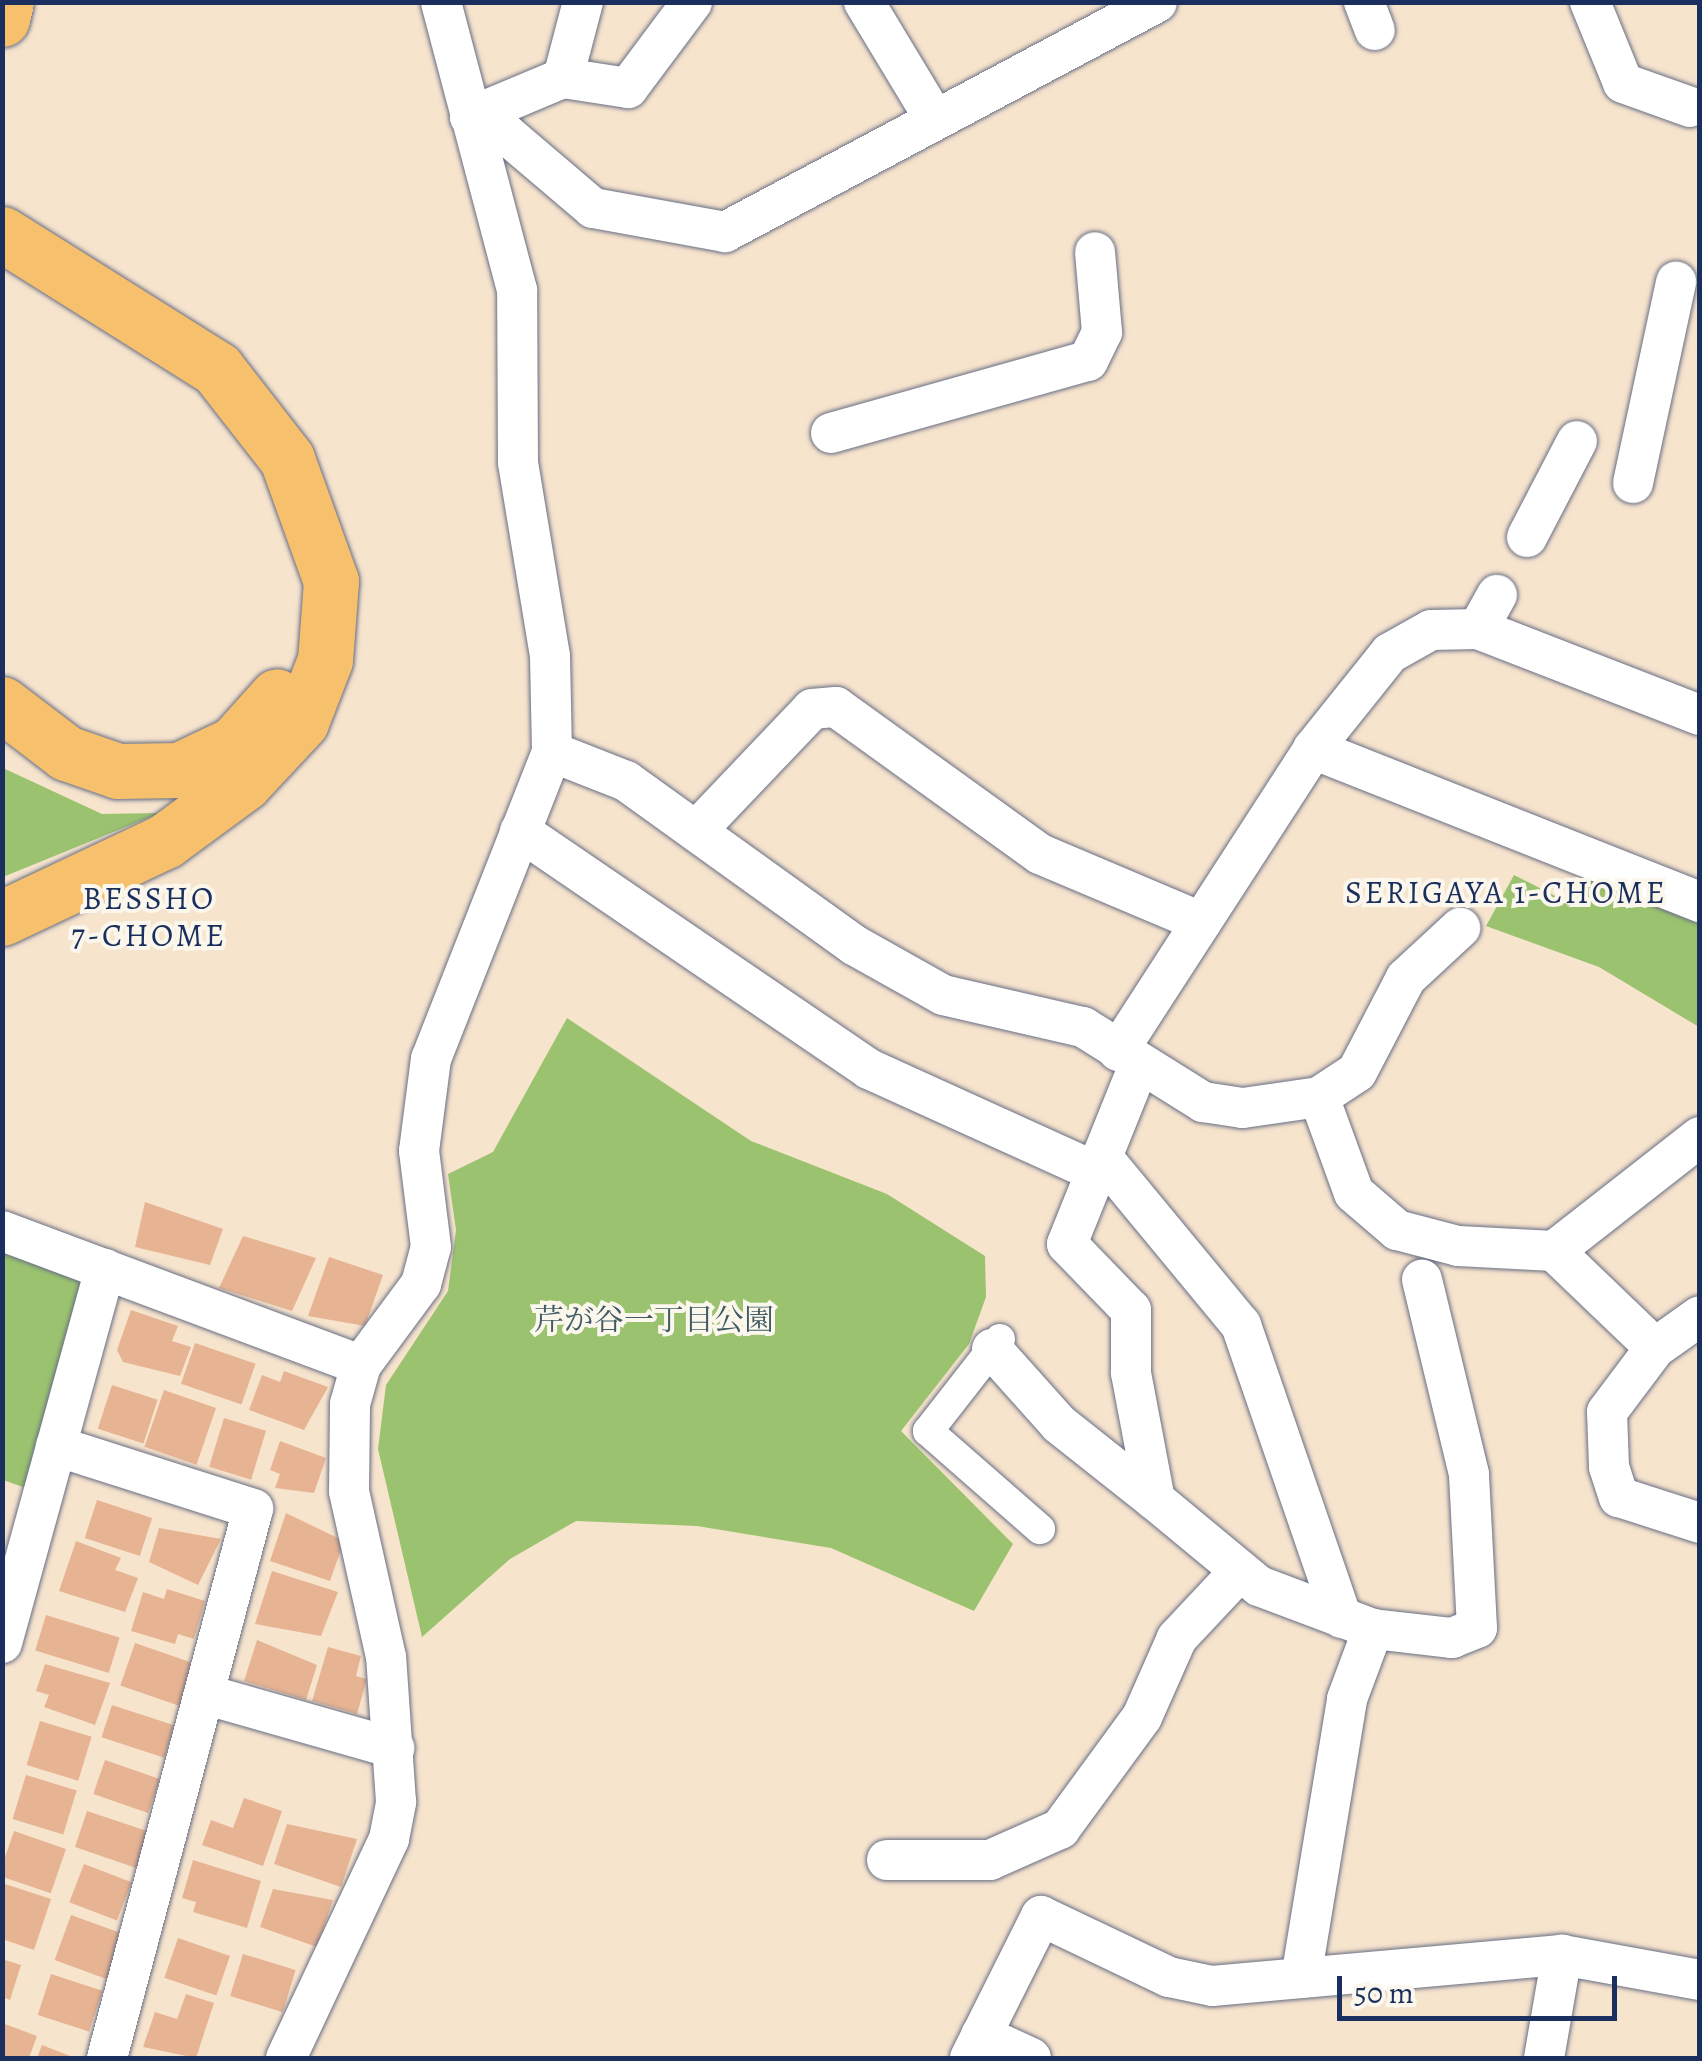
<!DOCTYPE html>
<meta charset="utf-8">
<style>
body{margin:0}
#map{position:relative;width:1702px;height:2061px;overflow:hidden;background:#f7e4cd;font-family:Alegreya,"Noto Serif JP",serif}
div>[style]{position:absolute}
.green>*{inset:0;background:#9bc36f}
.building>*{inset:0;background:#e7b493;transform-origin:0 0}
.roads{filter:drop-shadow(0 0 2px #686e85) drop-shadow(0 0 2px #686e85)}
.pedestrian>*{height:30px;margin:-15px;padding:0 15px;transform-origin:15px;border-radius:15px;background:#fff}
.minor>*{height:40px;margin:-20px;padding:0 20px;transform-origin:20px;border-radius:20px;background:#fff}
.motorway>*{height:55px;margin:-27.5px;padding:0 27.5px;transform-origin:27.5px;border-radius:27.5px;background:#f7c06c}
span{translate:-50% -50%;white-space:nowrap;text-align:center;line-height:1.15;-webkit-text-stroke:8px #fbf7ec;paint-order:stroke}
.park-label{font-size:30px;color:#415b63}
.neighbourhood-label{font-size:32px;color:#1b2f5e;letter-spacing:2.5px}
.frame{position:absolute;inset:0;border:5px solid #1b2f5e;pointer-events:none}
.scale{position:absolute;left:1337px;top:1976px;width:280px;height:45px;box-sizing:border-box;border:5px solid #1b2f5e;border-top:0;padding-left:12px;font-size:30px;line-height:35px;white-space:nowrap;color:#1b2f5e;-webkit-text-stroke:8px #fbf7ec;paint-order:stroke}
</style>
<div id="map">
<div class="green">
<div style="clip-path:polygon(3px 768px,102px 814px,160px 813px,3px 877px)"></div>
<div style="clip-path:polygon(1584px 872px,1699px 917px,1699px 1027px,1599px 967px,1486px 926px,1514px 875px,1571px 904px)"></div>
<div style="clip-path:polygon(567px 1018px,751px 1141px,887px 1194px,985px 1256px,986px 1297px,969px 1344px,901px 1431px,1013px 1544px,974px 1611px,831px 1548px,697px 1526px,576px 1521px,510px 1559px,422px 1637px,378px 1449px,386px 1385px,448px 1291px,456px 1230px,448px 1174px,493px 1152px)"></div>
<div style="clip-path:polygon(3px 1252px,82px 1279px,26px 1488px,3px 1480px)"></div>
</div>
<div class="building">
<div style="clip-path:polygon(145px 1202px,223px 1229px,210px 1265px,135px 1247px)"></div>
<div style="clip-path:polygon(243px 1236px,316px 1258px,292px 1311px,219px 1288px)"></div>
<div style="clip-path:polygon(329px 1257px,383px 1275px,365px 1326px,308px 1316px)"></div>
<div style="clip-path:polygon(131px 1310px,178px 1326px,172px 1341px,191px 1347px,180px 1376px,123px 1362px,117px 1350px)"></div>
<div style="left:195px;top:1343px;width:64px;height:43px;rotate:19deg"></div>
<div style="clip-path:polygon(284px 1371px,328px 1387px,304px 1430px,249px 1410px,262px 1375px,280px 1382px)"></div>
<div style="left:112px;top:1385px;width:48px;height:46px;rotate:18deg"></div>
<div style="left:164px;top:1390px;width:55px;height:60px;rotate:19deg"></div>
<div style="left:224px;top:1418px;width:44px;height:51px;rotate:17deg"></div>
<div style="clip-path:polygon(280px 1441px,326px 1458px,314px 1493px,275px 1488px,280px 1474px,270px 1470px)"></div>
<div style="left:97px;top:1500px;width:58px;height:40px;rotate:18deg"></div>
<div style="clip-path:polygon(286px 1513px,344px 1541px,330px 1581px,270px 1561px)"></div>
<div style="clip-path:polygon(159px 1528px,221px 1539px,198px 1585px,149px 1562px)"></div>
<div style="clip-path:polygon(76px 1541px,121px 1558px,115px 1570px,138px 1578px,125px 1612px,59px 1591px)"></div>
<div style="clip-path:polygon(272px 1571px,338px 1592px,321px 1636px,255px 1624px)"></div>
<div style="clip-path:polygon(167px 1589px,205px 1601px,194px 1639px,178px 1634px,175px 1644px,131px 1631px,143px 1592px,164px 1599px)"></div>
<div style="left:46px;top:1615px;width:77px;height:37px;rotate:17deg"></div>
<div style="clip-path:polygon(257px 1640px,317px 1665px,306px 1700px,244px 1681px)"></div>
<div style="left:135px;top:1643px;width:65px;height:45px;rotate:19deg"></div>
<div style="clip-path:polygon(328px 1647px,361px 1656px,356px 1676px,367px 1679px,357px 1714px,312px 1701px)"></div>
<div style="clip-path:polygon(45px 1664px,110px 1683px,95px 1725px,44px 1707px,49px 1695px,36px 1691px)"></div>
<div style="left:112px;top:1705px;width:66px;height:34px;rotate:18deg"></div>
<div style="left:40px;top:1721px;width:54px;height:46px;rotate:17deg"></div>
<div style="left:105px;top:1760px;width:58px;height:36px;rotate:19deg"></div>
<div style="left:26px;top:1775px;width:53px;height:46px;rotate:17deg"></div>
<div style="clip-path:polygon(244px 1798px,282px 1811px,263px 1866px,202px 1845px,211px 1820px,233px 1828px)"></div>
<div style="clip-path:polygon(87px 1811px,153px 1833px,144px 1860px,136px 1868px,75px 1847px)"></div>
<div style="clip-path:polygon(287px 1824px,357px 1839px,341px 1887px,274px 1864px)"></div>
<div style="left:14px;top:1831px;width:55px;height:47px;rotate:19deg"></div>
<div style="clip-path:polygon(193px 1860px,261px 1881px,247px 1928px,193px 1912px,196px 1902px,182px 1898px)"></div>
<div style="left:84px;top:1864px;width:51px;height:41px;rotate:21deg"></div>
<div style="clip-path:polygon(2px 1883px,51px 1899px,34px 1950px,2px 1939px)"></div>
<div style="clip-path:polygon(273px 1889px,333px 1900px,317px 1947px,260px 1927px)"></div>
<div style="left:71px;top:1915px;width:58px;height:48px;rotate:20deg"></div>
<div style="left:178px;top:1938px;width:55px;height:42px;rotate:19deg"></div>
<div style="left:243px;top:1954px;width:55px;height:44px;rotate:17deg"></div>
<div style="clip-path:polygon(2px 1959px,21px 1965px,10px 2000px,2px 1997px)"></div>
<div style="left:51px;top:1974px;width:54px;height:43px;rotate:18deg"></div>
<div style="clip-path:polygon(186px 1994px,214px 2003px,196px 2058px,143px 2047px,155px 2012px,177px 2019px)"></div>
<div style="clip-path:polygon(2px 2023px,37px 2036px,29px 2058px,2px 2058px)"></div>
<div style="clip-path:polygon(42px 2045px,75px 2058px,37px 2058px)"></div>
</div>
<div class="roads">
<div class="pedestrian">
<div style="left:1000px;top:1339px;width:117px;rotate:128deg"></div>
<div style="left:928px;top:1431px;width:149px;rotate:41.2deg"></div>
</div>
<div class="minor">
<div style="left:864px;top:2px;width:135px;rotate:58.9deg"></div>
<div style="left:1364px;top:2px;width:30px;rotate:69deg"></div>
<div style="left:1590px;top:2px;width:87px;rotate:67.8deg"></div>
<div style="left:1623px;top:83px;width:71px;rotate:19.7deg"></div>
<div style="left:563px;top:78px;width:79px;rotate:-75.3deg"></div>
<div style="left:470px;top:117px;width:40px;rotate:25deg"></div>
<div style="left:506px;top:134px;width:114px;rotate:40.4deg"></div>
<div style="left:593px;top:208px;width:134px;rotate:10.3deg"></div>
<div style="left:725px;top:232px;width:489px;rotate:-28deg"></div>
<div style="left:470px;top:117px;width:101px;rotate:-22.8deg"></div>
<div style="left:563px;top:78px;width:66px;rotate:8.7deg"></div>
<div style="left:628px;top:88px;width:107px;rotate:-53.3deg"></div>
<div style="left:831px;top:433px;width:267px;rotate:-15.7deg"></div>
<div style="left:1088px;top:361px;width:32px;rotate:-64deg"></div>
<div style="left:1102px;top:332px;width:80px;rotate:-95deg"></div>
<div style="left:1633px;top:483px;width:206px;rotate:-77.9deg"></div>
<div style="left:1527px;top:537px;width:108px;rotate:-62.5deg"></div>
<div style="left:1478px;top:629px;width:39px;rotate:-61deg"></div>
<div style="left:1313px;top:749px;width:416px;rotate:21.6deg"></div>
<div style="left:552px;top:752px;width:79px;rotate:21.4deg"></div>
<div style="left:626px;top:781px;width:281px;rotate:35.7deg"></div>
<div style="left:854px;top:945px;width:102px;rotate:29.3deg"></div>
<div style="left:943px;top:995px;width:144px;rotate:12.9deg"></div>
<div style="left:1083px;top:1027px;width:142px;rotate:32deg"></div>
<div style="left:1203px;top:1102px;width:40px;rotate:8.5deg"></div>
<div style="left:1243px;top:1108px;width:77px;rotate:-8.2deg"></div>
<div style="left:1319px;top:1097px;width:45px;rotate:-33.3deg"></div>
<div style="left:1357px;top:1072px;width:106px;rotate:-62.5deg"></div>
<div style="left:1406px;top:978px;width:74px;rotate:-42.8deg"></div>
<div style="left:520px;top:831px;width:422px;rotate:34.3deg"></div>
<div style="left:869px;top:1069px;width:249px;rotate:24.4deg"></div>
<div style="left:696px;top:831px;width:168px;rotate:-46.4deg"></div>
<div style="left:812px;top:709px;width:24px;rotate:-5deg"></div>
<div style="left:836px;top:707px;width:251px;rotate:35.8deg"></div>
<div style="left:1040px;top:854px;width:175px;rotate:22.9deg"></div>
<div style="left:1118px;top:1051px;width:359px;rotate:-57.1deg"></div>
<div style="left:1313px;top:749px;width:123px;rotate:-51.3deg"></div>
<div style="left:1390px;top:653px;width:47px;rotate:-29.3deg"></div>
<div style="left:1431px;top:630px;width:47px;rotate:-1.2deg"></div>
<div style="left:1478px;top:629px;width:238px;rotate:21.2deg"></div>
<div style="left:1139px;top:1065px;width:193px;rotate:111.9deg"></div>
<div style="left:1067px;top:1244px;width:92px;rotate:45.9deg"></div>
<div style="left:1131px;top:1310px;width:63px;rotate:90deg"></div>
<div style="left:1131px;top:1373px;width:129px;rotate:79.3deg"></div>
<div style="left:1155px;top:1500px;width:135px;rotate:39.6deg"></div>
<div style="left:1259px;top:1586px;width:122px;rotate:20.7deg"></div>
<div style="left:1373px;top:1629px;width:80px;rotate:6.5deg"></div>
<div style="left:1452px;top:1638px;width:27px;rotate:-22deg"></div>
<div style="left:1477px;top:1628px;width:154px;rotate:-93deg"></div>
<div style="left:1469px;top:1474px;width:200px;rotate:-103.6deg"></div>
<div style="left:1319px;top:1097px;width:102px;rotate:70deg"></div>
<div style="left:1354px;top:1193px;width:57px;rotate:40.7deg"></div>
<div style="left:1397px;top:1230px;width:63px;rotate:14.7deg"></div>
<div style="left:1458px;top:1246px;width:96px;rotate:3deg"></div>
<div style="left:1554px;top:1251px;width:185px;rotate:-38deg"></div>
<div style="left:1102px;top:1157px;width:218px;rotate:50.4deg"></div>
<div style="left:1241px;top:1325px;width:310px;rotate:71deg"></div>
<div style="left:2px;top:1231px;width:383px;rotate:20.5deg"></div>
<div style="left:1554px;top:1251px;width:140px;rotate:43.8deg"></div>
<div style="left:1655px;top:1348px;width:55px;rotate:-35.4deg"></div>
<div style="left:1655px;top:1348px;width:80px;rotate:126.9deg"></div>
<div style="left:1607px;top:1412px;width:55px;rotate:87.9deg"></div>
<div style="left:1609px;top:1467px;width:32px;rotate:72deg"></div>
<div style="left:1619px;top:1497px;width:85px;rotate:17.8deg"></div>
<div style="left:992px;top:1349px;width:101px;rotate:48.2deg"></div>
<div style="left:1059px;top:1424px;width:122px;rotate:38.4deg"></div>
<div style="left:56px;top:1446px;width:207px;rotate:17.7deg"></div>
<div style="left:253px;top:1509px;width:568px;rotate:104.89deg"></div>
<div style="left:2px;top:1643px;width:388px;rotate:-74.6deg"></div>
<div style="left:204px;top:1694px;width:198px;rotate:15.9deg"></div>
<div style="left:887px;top:1860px;width:103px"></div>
<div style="left:990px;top:1860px;width:77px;rotate:-23.9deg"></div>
<div style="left:1060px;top:1829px;width:139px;rotate:-53.8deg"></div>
<div style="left:1142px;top:1717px;width:86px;rotate:-66.1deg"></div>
<div style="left:1177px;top:1638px;width:92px;rotate:-46.8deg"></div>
<div style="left:1301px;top:1978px;width:283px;rotate:-80.6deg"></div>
<div style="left:1347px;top:1699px;width:75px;rotate:-69.6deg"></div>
<div style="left:981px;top:2035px;width:55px;rotate:24.7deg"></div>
<div style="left:286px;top:2058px;width:242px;rotate:-64.8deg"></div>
<div style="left:389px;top:1839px;width:38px;rotate:-79deg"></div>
<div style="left:396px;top:1802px;width:145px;rotate:-93.9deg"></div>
<div style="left:386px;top:1657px;width:170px;rotate:-102.6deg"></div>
<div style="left:349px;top:1491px;width:87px;rotate:-89.3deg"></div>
<div style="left:350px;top:1404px;width:41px;rotate:-74.2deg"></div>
<div style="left:361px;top:1365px;width:101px;rotate:-53.5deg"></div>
<div style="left:421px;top:1284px;width:38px;rotate:-75deg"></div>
<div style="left:431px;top:1247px;width:97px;rotate:-97.1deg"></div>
<div style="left:419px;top:1151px;width:93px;rotate:-82.6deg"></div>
<div style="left:431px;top:1059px;width:330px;rotate:-68.5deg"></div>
<div style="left:552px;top:752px;width:96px;rotate:-91.2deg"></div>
<div style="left:550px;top:656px;width:197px;rotate:-99.4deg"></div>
<div style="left:518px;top:462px;width:172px;rotate:-90.3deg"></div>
<div style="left:517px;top:290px;width:298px;rotate:-104.8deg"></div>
<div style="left:970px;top:2058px;width:159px;rotate:-63.4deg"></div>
<div style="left:1041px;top:1916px;width:142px;rotate:25.5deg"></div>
<div style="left:1169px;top:1977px;width:44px;rotate:11.8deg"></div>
<div style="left:1212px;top:1986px;width:351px;rotate:-5.1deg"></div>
<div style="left:1562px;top:1955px;width:140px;rotate:10.3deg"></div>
<div style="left:1544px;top:2058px;width:105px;rotate:-80.1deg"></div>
</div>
<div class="motorway">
<div style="left:2px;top:19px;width:17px;rotate:-77deg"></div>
<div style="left:2px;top:234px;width:254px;rotate:32.1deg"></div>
<div style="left:217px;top:369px;width:114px;rotate:52.1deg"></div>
<div style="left:287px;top:459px;width:130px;rotate:70.2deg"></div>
<div style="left:331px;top:581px;width:79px;rotate:94.3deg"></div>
<div style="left:325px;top:660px;width:66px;rotate:111.2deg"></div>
<div style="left:301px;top:722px;width:83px;rotate:133.1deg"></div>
<div style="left:244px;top:783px;width:98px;rotate:143.7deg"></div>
<div style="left:165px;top:841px;width:180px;rotate:154.7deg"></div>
<div style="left:2px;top:704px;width:81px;rotate:37.4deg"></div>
<div style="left:66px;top:753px;width:55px;rotate:19.1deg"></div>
<div style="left:118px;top:771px;width:61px;rotate:-0.9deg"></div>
<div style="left:179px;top:770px;width:61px;rotate:-25.3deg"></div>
<div style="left:234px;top:744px;width:64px;rotate:-48.1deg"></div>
</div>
</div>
<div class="park-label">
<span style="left:654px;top:1320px">芹が谷一丁目公園</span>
</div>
<div class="neighbourhood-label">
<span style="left:1506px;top:892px">SERIGAYA 1-CHOME</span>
<span style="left:149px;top:917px">BESSHO<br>7-CHOME</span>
</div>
<div class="frame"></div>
<div class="scale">50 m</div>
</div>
